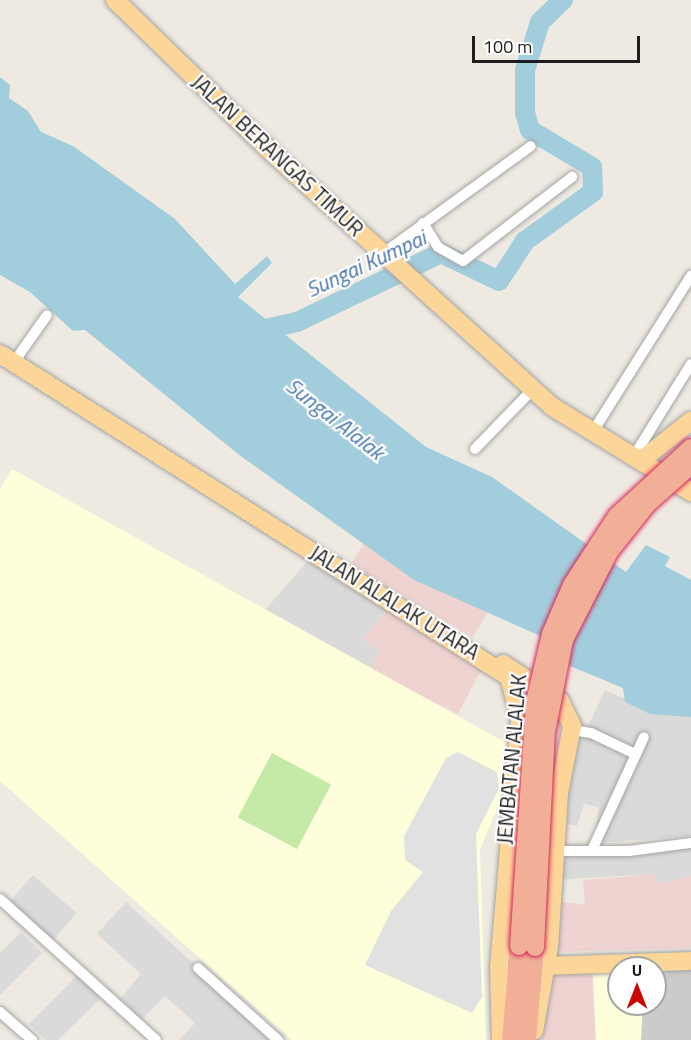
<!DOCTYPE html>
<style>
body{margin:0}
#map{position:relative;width:691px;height:1040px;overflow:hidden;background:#eeeae2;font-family:"Titillium Web",sans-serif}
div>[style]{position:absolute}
.residential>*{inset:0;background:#dbdada;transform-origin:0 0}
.commercial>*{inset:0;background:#efd3d1;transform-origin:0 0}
.education>*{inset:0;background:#feffda}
.religious>*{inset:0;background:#cbcbcb}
.grass>*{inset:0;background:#c5e9a7;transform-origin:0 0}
.parking>*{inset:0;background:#e1e1e1}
.water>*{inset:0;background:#a2cddc}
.river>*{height:20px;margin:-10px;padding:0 10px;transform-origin:10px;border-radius:10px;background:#a2cddc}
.roads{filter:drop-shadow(0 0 2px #a4a4a4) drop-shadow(0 0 2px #a4a4a4)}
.minor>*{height:10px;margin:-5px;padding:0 5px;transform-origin:5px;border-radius:5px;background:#fff}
.primary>*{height:18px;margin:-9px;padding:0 9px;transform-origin:9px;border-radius:9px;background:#fcd599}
.trunk>*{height:18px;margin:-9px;padding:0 9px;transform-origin:9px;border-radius:9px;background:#f1af98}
.bridges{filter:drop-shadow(0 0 2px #d8235b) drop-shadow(0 0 2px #d8235b)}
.trunk-bridge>*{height:18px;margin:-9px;padding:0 9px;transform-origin:9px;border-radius:9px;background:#f1af98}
span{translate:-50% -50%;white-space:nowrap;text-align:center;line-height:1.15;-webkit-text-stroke:4.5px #fff;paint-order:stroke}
.street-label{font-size:21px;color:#1d1d1d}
.water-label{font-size:22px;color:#4977ac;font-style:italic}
.north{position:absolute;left:607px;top:956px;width:60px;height:60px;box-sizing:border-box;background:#fff;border:2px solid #a5a5a5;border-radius:50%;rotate:0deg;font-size:16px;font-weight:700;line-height:24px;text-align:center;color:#1d1d1d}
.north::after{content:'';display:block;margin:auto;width:21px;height:27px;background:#c90700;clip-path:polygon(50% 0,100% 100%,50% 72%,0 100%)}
.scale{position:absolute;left:472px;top:36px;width:168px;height:27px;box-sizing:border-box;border:3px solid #1d1d1d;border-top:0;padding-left:8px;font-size:18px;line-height:21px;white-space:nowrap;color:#1d1d1d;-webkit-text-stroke:4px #fff;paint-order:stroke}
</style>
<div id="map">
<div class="residential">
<div style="clip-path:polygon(313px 555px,390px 604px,363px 640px,380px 650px,369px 670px,265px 610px)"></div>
<div style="clip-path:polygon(605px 690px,626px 699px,691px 695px,691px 836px,594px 843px,599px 807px,584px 804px,577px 826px,557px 822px,577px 734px,586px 731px)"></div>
<div style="clip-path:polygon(691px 840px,691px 876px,658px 884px,654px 874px,553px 880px,553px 857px)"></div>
<div style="left:33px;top:875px;width:58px;height:38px;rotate:41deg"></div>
<div style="clip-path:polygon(126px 902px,277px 1040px,179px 1040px,195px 1023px,165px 996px,142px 1019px,120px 999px,141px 974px,97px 934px)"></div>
<div style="clip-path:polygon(21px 932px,42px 953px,0 995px,0 953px)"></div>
<div style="clip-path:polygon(78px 975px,101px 998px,58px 1040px,45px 1040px,29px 1024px)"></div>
</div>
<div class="commercial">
<div style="left:371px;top:531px;width:142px;height:39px;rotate:31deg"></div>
<div style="clip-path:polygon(390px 604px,486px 661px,458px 714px,369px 670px,380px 650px,363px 640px)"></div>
<div style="clip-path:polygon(654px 874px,658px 884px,691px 876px,691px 948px,549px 952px,550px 900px,585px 905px,583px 880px)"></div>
<div style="clip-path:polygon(592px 962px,596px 1040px,532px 1040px,541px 968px)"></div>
</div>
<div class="education">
<div style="clip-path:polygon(12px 469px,510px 745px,504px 792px,480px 850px,486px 1040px,292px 1040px,0 781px,0 489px)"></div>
<div style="clip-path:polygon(592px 962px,619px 968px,619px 1004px,649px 1004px,647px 1040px,596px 1040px)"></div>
</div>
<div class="religious">
<div style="clip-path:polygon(691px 962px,691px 1040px,641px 1040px,643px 1004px,655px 1004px,655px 968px)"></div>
</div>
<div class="grass">
<div style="left:272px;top:753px;width:67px;height:73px;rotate:28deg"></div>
</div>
<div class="parking">
<div style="clip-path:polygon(458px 752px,497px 772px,499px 788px,476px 834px,482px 997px,472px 1013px,365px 965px,391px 911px,423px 872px,405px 860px,404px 836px,446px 758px)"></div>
</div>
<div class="water">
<div style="clip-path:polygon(0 77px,10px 85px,9px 98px,28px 111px,41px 132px,73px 146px,175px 219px,235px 284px,267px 256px,272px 263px,238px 297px,426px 447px,492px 477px,626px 572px,646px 545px,670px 557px,665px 566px,691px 580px,691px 717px,650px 714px,625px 702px,623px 688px,570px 666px,538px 635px,414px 580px,238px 454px,85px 330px,73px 331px,30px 292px,0 275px)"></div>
</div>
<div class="river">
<div style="left:247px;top:333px;width:51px;rotate:-12.4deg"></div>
<div style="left:297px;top:322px;width:160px;rotate:-25.6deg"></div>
<div style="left:441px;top:253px;width:64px;rotate:25.8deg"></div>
<div style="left:499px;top:281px;width:48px;rotate:-57deg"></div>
<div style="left:525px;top:241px;width:84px;rotate:-35.8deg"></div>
<div style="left:593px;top:192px;width:25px;rotate:-92deg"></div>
<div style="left:592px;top:167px;width:72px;rotate:-149.2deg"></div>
<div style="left:530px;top:130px;width:18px;rotate:-106deg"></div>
<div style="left:525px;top:113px;width:43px;rotate:-90deg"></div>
<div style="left:525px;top:70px;width:50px;rotate:-72.6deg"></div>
<div style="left:540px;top:22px;width:32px;rotate:-44deg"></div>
</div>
<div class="roads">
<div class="minor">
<div style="left:423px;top:223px;width:28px;rotate:58deg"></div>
<div style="left:438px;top:247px;width:29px;rotate:29deg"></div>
<div style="left:463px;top:261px;width:138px;rotate:-37.6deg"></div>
<div style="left:385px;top:252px;width:180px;rotate:-36deg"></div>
<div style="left:14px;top:362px;width:57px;rotate:-54.9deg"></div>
<div style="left:592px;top:433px;width:186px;rotate:-57.8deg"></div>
<div style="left:475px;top:449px;width:82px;rotate:-46deg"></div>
<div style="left:634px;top:456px;width:108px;rotate:-58.2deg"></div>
<div style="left:572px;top:730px;width:19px;rotate:9deg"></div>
<div style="left:591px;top:733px;width:49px;rotate:25.5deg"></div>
<div style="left:592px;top:850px;width:124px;rotate:-65.3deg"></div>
<div style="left:554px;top:851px;width:75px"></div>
<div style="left:629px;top:851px;width:63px;rotate:-7.4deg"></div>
<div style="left:0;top:899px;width:210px;rotate:42.1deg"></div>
<div style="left:198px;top:968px;width:108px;rotate:42deg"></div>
<div style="left:0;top:1012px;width:43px;rotate:41.2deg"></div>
</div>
<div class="primary">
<div style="left:115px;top:0;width:214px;rotate:44.2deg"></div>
<div style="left:268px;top:149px;width:382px;rotate:42.2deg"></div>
<div style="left:551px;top:406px;width:164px;rotate:31.6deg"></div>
<div style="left:0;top:354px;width:603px;rotate:32.4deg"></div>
<div style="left:509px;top:677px;width:42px;rotate:75deg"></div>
<div style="left:520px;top:718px;width:249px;rotate:94.8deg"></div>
<div style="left:499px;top:966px;width:74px;rotate:88.5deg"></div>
<div style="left:643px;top:459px;width:61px;rotate:-38.4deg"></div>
<div style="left:503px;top:664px;width:68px;rotate:33deg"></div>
<div style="left:560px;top:701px;width:28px;rotate:64deg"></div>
<div style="left:572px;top:726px;width:68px;rotate:101deg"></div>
<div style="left:559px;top:793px;width:154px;rotate:93.7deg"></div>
<div style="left:549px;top:947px;width:85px;rotate:100.1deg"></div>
<div style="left:546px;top:966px;width:145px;rotate:-2deg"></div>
</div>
<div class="trunk">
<div style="left:511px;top:1040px;width:94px;rotate:-85.1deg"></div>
<div style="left:527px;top:1040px;width:93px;rotate:-85.1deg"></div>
</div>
</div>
<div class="bridges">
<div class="trunk-bridge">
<div style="left:519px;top:946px;width:245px;rotate:-86.2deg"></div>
<div style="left:535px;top:702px;width:70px;rotate:-76.8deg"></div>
<div style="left:551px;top:634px;width:53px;rotate:-66.8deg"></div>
<div style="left:572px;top:585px;width:82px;rotate:-56.9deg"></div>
<div style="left:617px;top:516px;width:100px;rotate:-42.6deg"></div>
<div style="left:535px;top:947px;width:215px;rotate:-87.1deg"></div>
<div style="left:546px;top:732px;width:94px;rotate:-78.9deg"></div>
<div style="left:564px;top:640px;width:99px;rotate:-62.9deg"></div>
<div style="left:609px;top:552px;width:61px;rotate:-51.6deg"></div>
<div style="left:647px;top:504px;width:59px;rotate:-41.6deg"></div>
</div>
</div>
<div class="street-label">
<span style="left:278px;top:155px;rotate:43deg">JALAN BERANGAS TIMUR</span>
<span style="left:395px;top:602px;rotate:32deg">JALAN ALALAK UTARA</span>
<span style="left:511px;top:759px;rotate:-85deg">JEMBATAN ALALAK</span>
</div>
<div class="water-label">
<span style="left:366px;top:264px;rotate:-25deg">Sungai Kumpai</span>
<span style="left:335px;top:419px;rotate:38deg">Sungai Alalak</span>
</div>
<div class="north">U</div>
<div class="scale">100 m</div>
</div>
